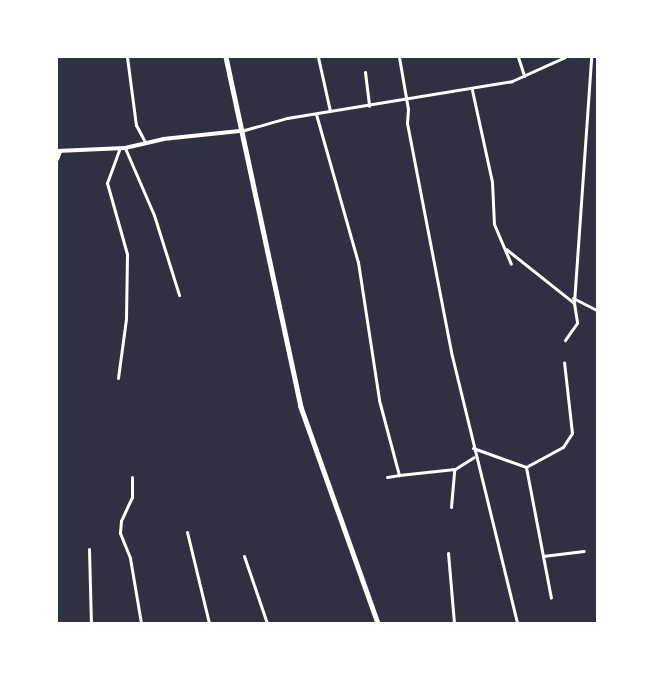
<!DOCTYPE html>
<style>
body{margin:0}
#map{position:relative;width:654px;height:680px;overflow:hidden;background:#2d3142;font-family:Barlow,sans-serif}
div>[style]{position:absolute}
.minor>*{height:3px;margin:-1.5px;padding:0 1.5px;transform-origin:1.5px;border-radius:1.5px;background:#fff}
.tertiary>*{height:4px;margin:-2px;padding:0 2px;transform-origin:2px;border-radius:2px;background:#fff}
.primary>*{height:4.5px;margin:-2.25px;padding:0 2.25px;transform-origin:2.25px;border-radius:2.25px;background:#fff}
span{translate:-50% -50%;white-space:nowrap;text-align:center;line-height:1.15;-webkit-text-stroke:4.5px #fff;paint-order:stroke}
.frame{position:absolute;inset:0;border:58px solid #fff;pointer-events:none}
</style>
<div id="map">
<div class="minor">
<div style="left:127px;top:57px;width:69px;rotate:82.5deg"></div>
<div style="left:136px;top:125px;width:19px;rotate:62deg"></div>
<div style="left:318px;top:57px;width:55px;rotate:77.5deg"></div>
<div style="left:399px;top:57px;width:53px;rotate:80.2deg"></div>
<div style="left:408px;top:109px;width:14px;rotate:94deg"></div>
<div style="left:407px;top:123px;width:237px;rotate:79.1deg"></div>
<div style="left:452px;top:356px;width:275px;rotate:76.3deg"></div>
<div style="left:518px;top:57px;width:20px;rotate:72deg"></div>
<div style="left:365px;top:72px;width:34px;rotate:83deg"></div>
<div style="left:472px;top:90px;width:94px;rotate:77.7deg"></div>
<div style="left:492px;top:182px;width:42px;rotate:87.3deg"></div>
<div style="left:494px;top:224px;width:43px;rotate:67deg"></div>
<div style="left:316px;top:114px;width:154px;rotate:74.2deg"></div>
<div style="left:358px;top:262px;width:140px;rotate:81.3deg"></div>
<div style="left:379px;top:400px;width:78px;rotate:75.1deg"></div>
<div style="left:399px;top:475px;width:56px;rotate:-6.1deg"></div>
<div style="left:455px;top:469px;width:22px;rotate:-32deg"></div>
<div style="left:241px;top:131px;width:48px;rotate:-15.8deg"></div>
<div style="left:287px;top:118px;width:228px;rotate:-9.3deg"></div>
<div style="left:512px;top:81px;width:58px;rotate:-24.4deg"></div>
<div style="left:125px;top:148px;width:73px;rotate:66.6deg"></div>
<div style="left:154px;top:215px;width:84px;rotate:72.6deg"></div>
<div style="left:57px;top:159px;width:9px;rotate:-69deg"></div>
<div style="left:506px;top:249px;width:87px;rotate:38.5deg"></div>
<div style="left:574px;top:303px;width:20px;rotate:81deg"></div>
<div style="left:577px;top:323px;width:21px;rotate:125deg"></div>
<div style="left:573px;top:298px;width:27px;rotate:27deg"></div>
<div style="left:574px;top:303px;width:247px;rotate:-86deg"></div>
<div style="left:118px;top:378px;width:60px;rotate:-82.3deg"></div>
<div style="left:126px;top:319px;width:65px;rotate:-89.1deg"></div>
<div style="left:127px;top:254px;width:74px;rotate:-105.7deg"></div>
<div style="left:107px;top:183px;width:37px;rotate:-70deg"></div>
<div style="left:473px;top:448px;width:56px;rotate:19.7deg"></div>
<div style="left:526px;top:467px;width:42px;rotate:-28.4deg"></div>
<div style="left:563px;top:447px;width:17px;rotate:-57deg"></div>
<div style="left:572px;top:433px;width:71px;rotate:-96.4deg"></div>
<div style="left:526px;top:467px;width:133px;rotate:79.2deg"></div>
<div style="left:132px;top:477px;width:20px;rotate:90deg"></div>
<div style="left:132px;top:497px;width:26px;rotate:115deg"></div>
<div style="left:121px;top:521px;width:12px;rotate:95deg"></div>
<div style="left:120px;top:533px;width:27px;rotate:68deg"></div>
<div style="left:130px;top:558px;width:66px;rotate:80.4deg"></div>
<div style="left:387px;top:477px;width:12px;rotate:-9deg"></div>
<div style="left:451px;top:507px;width:37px;rotate:-85deg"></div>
<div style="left:187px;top:532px;width:94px;rotate:76.4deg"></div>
<div style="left:89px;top:549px;width:74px;rotate:88.5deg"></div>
<div style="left:448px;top:553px;width:70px;rotate:85.1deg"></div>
<div style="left:244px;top:556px;width:71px;rotate:71.1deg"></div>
<div style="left:543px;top:556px;width:41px;rotate:-7deg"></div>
</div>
<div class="tertiary">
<div style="left:57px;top:151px;width:68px;rotate:-2.5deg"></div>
<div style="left:125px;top:148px;width:39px;rotate:-13deg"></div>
<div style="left:163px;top:139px;width:77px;rotate:-5.9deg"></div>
</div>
<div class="primary">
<div style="left:226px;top:57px;width:358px;rotate:77.9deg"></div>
<div style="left:301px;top:407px;width:229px;rotate:70.4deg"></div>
</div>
<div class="frame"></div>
</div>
